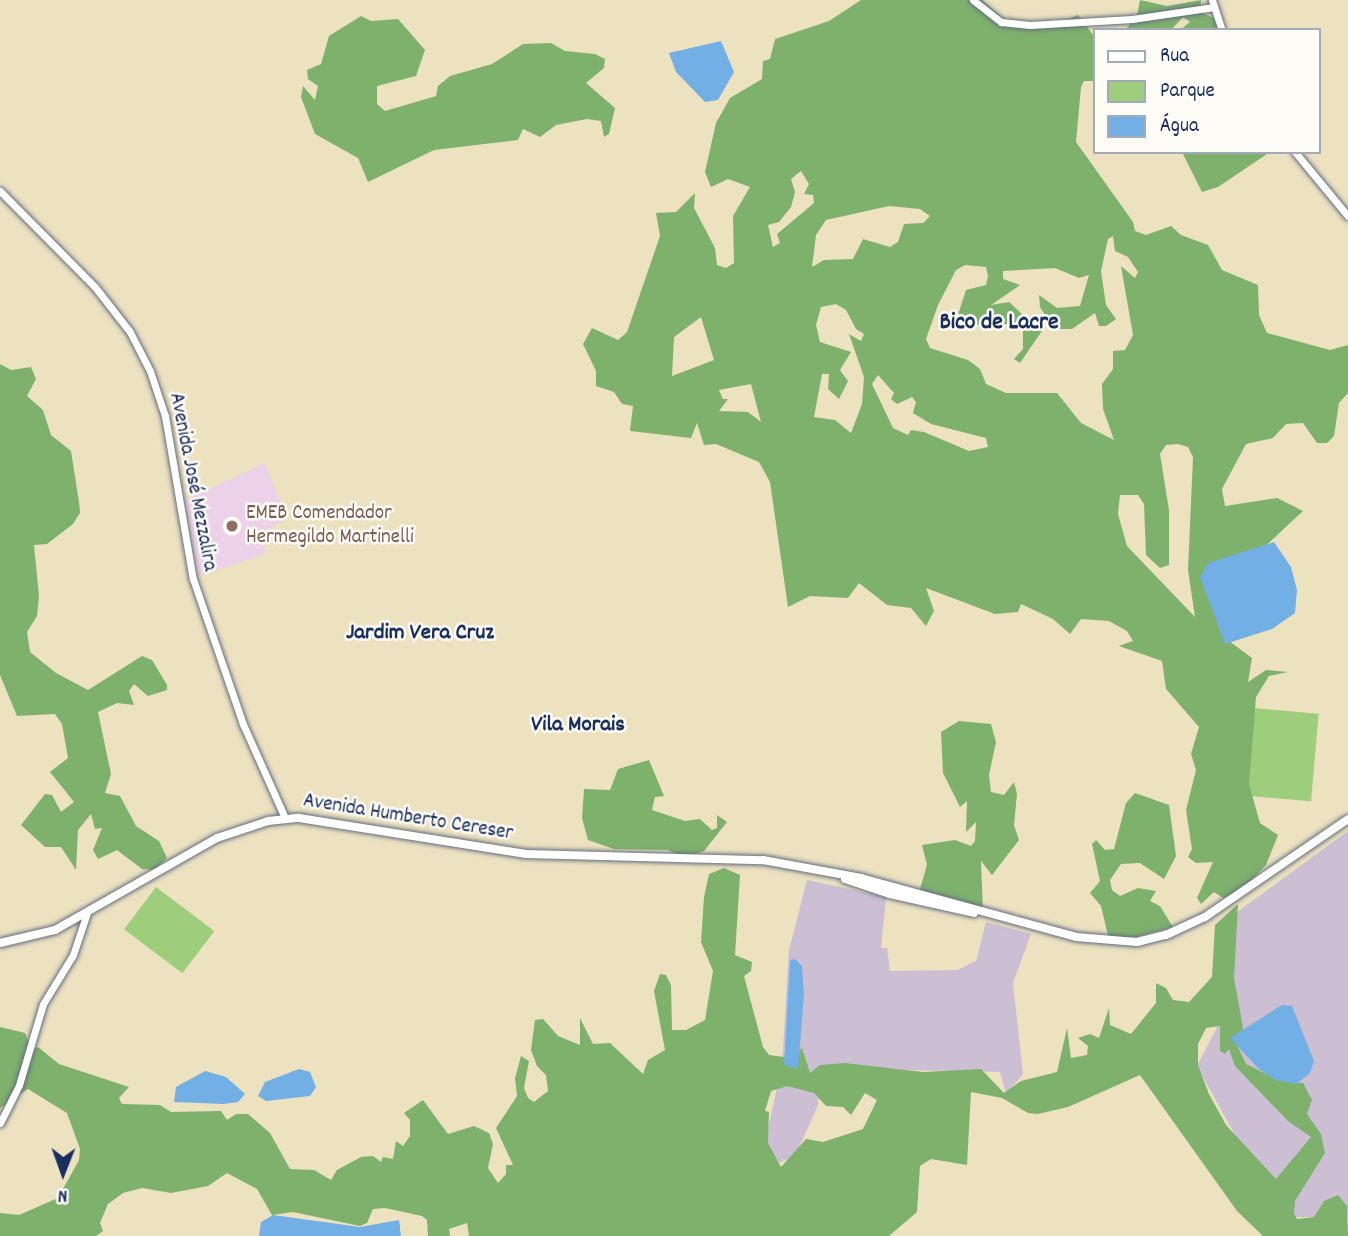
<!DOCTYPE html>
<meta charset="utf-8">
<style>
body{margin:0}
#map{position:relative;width:1348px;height:1236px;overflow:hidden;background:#ece2c0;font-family:Dekko,sans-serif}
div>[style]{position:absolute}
.built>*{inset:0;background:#edd1e9}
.industrial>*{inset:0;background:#ccbfd4}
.green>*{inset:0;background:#9ece7c;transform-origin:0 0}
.forest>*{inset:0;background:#7eb16c}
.water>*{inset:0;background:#72afe4}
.roads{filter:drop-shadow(0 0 2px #646e80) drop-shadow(0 0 2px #646e80)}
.secondary>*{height:7px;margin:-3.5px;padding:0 3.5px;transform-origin:3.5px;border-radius:3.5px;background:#fff}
.primary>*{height:8px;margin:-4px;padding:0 4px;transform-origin:4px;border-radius:4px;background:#fff}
.dots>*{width:19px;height:19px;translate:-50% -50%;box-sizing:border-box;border:4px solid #fdfcf7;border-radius:50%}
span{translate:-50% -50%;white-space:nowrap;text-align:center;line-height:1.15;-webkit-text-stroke:5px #fdfcf7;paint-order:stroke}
.street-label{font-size:21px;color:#1b2f5e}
.education-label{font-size:21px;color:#785e54}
.left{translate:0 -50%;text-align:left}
.neighbourhood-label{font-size:23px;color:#1b2f5e;font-weight:700}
.quarter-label{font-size:24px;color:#1b2f5e;font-weight:700}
.legend{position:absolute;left:1093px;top:28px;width:228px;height:126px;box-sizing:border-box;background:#fdfcf7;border:2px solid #a3aaba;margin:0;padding:9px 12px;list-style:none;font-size:21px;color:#1b2f5e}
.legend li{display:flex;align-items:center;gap:14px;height:35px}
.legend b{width:35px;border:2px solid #a3aaba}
.north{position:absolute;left:28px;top:1138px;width:70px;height:70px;-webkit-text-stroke:5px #fdfcf7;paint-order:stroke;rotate:181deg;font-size:19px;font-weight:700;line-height:28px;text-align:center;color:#1b2f5e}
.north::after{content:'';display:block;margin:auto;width:24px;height:32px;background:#1b2f5e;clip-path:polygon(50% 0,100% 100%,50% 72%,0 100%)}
</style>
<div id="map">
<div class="built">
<div style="clip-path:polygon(265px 463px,287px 518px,262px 533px,265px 554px,199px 576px,186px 500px)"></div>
</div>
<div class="industrial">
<div style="clip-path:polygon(1348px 831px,1348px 1217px,1280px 1217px,1197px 1066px,1229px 1004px,1237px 912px)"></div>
<div style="clip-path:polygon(807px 880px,886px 897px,881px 948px,887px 948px,890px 971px,957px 970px,976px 961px,986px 922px,1031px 934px,1013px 983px,1023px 1074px,1006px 1094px,1000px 1072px,818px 1068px,818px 1105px,795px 1157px,775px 1164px,762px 1156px,782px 1065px,789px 950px)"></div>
</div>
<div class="green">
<div style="left:1254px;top:708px;width:65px;height:88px;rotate:5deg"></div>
<div style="left:156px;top:887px;width:73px;height:53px;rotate:37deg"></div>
</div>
<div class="forest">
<div style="clip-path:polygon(evenodd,861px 0,982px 0,1012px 26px,1047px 27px,1078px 15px,1094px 36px,1094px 81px,1084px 81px,1081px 87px,1076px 142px,1133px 222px,1135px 231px,1146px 235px,1171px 226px,1181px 235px,1208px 245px,1222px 270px,1258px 285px,1259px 315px,1267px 333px,1330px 350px,1348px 345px,1348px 393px,1339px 403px,1334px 436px,1327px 443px,1317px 443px,1303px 423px,1286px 424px,1273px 438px,1246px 444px,1222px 489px,1225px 506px,1277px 498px,1303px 511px,1258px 553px,1229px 641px,1252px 658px,1248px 682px,1266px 670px,1288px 672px,1269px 676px,1256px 697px,1249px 784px,1260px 823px,1278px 835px,1266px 865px,1242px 890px,1223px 898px,1214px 892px,1201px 904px,1197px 898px,1213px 862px,1196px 863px,1188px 857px,1192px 849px,1186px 810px,1196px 770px,1191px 754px,1199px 727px,1166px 689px,1162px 661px,1119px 646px,1133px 641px,1127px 631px,1109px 621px,1081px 619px,1070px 634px,1053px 619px,1021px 604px,1018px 612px,995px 614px,926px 588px,934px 611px,926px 626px,911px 608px,887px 605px,859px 583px,848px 598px,810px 596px,788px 607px,770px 482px,759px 462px,716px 444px,704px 445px,697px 423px,691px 438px,630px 431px,633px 406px,622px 404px,614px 392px,596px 386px,596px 371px,583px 344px,592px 328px,618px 340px,627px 332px,660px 236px,656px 213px,676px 212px,695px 193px,694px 208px,715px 248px,717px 265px,726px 268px,734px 263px,733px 216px,750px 187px,728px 179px,711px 187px,705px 172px,716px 123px,730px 98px,762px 79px,763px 61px,770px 59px,775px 39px,829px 21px,861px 0,801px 171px,809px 184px,804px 194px,813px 195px,814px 203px,777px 234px,780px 243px,773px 247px,768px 225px,779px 222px,791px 207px,795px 192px,791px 179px,801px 171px,861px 0,889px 206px,920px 209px,930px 216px,923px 223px,904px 224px,898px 242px,890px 247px,863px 239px,853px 259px,824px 260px,812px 267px,816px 235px,826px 220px,889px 206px,861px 0,1113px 236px,1115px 251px,1128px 257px,1138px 272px,1135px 278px,1121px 266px,1133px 335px,1125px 350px,1113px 351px,1113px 369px,1102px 384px,1103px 409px,1114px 440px,1081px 423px,1057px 393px,1006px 393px,986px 384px,980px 369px,968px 360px,930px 348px,926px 339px,938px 305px,956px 270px,965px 265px,986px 267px,988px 276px,986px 285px,966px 290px,957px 318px,964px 325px,1006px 324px,1023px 330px,1023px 349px,1014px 359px,1020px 363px,1044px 328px,1040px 321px,1022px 314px,1009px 302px,991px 305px,1020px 285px,1003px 279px,1003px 271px,1055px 268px,1079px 278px,1089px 275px,1080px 306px,1057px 308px,1039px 295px,1040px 307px,1050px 323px,1060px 329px,1072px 329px,1095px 313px,1099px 326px,1106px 326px,1116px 319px,1106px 305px,1101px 271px,1108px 239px,1113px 236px,861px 0,836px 304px,846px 310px,856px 329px,864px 334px,861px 341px,849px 334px,864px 377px,862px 404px,851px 433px,835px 420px,814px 417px,822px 374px,829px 374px,828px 389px,839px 399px,848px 381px,840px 370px,851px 352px,820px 342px,816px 325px,821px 307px,836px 304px,861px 0,701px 317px,714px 360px,672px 376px,674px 337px,701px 317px,861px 0,878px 375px,894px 393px,891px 399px,897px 404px,912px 397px,916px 402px,913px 413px,931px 424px,986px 438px,988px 447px,969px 451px,924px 432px,911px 430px,908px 435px,893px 428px,872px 384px,878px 375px,861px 0,751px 384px,761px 422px,748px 412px,719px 411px,728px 399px,723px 399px,719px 390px,751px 384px,861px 0,1178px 444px,1188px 447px,1193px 457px,1188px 570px,1195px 617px,1127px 546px,1118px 514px,1120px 495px,1138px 495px,1144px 504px,1146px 555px,1160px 568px,1169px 565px,1169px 510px,1160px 454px,1166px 445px,1178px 444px)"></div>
<div style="clip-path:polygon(1140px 0,1167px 6px,1201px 0,1200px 12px,1214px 18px,1222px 30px,1180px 30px,1190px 22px,1183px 17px,1171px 30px,1125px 30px,1137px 16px)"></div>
<div style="clip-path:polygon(361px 16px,371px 21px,398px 19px,425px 50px,416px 76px,377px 86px,377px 104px,385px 111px,436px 96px,438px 86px,450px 76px,492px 64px,523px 44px,551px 43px,565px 51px,595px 54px,605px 59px,604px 68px,586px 83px,615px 108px,609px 134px,604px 137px,601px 121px,587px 119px,556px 125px,540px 137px,523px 129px,518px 140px,434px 150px,368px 182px,358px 158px,315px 134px,301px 97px,303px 86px,315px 100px,318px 86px,308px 79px,307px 70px,321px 64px,329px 36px)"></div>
<div style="clip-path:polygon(1182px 152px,1270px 152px,1218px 187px,1202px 192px)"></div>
<div style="clip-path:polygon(0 364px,11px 370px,31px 367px,36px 379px,27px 396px,43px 410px,51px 435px,71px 451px,79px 502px,80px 513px,73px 524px,47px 544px,34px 545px,39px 596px,37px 616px,27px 632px,30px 652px,56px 673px,88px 690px,142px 656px,152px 660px,167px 685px,167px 690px,148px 696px,134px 684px,129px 691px,134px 705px,117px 703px,98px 712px,111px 774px,105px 793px,120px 796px,136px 826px,159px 841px,167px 858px,154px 870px,142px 869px,117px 850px,98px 859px,93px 850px,102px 828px,95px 829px,91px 814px,78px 830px,76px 870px,61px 847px,45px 847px,21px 825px,45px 794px,52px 795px,61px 812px,74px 802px,50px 772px,68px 758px,62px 724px,55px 714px,17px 716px,0 675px)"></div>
<div style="clip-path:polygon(959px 721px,991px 724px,996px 742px,989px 775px,991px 792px,1004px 795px,1014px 782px,1017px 794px,1014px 825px,1019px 840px,992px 875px,981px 861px,983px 913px,923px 894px,920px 889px,927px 865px,922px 845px,955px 840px,971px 846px,975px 841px,976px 822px,966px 832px,967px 801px,960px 807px,943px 773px,941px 732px)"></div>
<div style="clip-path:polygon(649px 760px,664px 796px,655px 797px,652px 810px,685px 821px,700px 819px,712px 830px,717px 828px,717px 815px,727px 822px,704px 851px,686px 857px,667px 850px,614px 849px,588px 840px,582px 818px,584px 789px,610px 790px,618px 769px)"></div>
<div style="clip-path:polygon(1135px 793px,1169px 805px,1176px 856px,1164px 879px,1140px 863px,1121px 864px,1110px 880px,1112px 890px,1120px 896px,1138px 888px,1156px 891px,1150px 901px,1160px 906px,1173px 927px,1110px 944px,1101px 906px,1090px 893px,1100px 881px,1092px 844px,1096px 840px,1105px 850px,1114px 849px,1126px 803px)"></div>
<div style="clip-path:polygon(evenodd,724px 868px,740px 875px,735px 955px,752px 962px,751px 971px,744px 976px,763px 1047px,769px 1055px,792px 1058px,802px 1048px,810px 1073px,820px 1065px,845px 1063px,923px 1072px,981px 1069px,1004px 1093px,1021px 1081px,1057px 1072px,1067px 1028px,1071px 1058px,1087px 1055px,1088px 1046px,1078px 1038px,1090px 1034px,1099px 1038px,1109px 1008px,1110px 1025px,1131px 1034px,1156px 1003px,1156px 983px,1166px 988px,1173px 1000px,1189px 1002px,1212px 977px,1215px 925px,1238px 904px,1234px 978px,1243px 1028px,1237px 1045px,1246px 1064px,1280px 1081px,1303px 1083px,1312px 1100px,1307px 1114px,1321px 1134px,1325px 1153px,1295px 1201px,1294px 1213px,1297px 1219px,1314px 1217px,1324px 1201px,1338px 1195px,1347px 1206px,1348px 1236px,1263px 1236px,1237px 1211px,1140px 1075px,1068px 1107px,1038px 1114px,1028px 1113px,1002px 1098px,971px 1092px,967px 1165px,931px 1159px,920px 1166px,917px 1212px,889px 1236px,469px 1236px,467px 1223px,449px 1229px,450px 1236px,428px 1236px,427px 1220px,422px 1216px,385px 1208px,373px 1209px,367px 1223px,360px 1226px,293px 1212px,272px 1215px,257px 1189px,227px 1173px,208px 1186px,171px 1193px,142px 1188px,123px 1193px,108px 1204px,100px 1223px,103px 1231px,96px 1236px,0 1236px,0 1213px,19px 1215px,58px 1198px,79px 1160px,80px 1149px,67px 1113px,28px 1089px,0 1108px,0 1027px,25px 1033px,32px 1050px,38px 1047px,59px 1064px,129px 1087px,119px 1098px,122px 1104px,160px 1105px,171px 1112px,221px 1111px,227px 1120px,236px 1114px,248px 1114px,270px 1133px,290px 1169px,314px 1170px,331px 1180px,337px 1170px,361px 1157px,373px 1156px,381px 1162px,383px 1157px,393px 1159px,396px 1141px,403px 1146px,410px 1136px,410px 1120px,404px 1113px,423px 1100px,448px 1134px,474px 1126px,489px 1133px,493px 1144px,488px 1168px,498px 1183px,506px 1174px,506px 1165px,513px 1165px,496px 1128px,517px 1096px,515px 1078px,521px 1056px,529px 1061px,524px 1088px,528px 1098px,534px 1102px,548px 1091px,546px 1075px,537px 1066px,531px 1050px,535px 1020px,543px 1019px,558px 1036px,580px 1045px,580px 1018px,593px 1044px,610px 1043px,643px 1074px,648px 1060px,665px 1050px,654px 991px,660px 974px,666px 975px,671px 985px,672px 1030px,686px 1030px,705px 1020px,713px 971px,701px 942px,704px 897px,709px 874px,724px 868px,1220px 1026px,1220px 1051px,1225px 1054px,1229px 1049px,1235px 1066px,1288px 1121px,1311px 1137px,1276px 1179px,1226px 1125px,1209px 1094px,1198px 1065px,1198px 1044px,1206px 1028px,1220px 1026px,724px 868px,787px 1086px,814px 1093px,826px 1106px,843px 1107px,851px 1115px,865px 1093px,877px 1100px,863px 1129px,823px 1142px,806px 1139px,781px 1167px,768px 1143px,769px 1112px,765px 1111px,771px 1091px,787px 1086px)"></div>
</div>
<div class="water">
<div style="clip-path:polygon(721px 41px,734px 72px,718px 100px,705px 102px,676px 72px,669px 53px)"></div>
<div style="clip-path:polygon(1274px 542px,1291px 567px,1297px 590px,1295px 613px,1272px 629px,1225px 644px,1200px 577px,1208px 563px)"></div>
<div style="clip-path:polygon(795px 959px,802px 966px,804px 995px,798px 1069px,784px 1065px,790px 960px)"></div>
<div style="clip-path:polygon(1282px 1005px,1292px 1006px,1314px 1061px,1310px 1073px,1296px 1084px,1275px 1080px,1259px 1069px,1230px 1038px)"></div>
<div style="clip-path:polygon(299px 1069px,310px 1072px,316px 1087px,310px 1096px,266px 1101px,258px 1096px,265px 1082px)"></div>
<div style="clip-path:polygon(205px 1071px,226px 1077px,245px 1094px,238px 1102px,224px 1104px,174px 1102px,176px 1087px)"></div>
<div style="clip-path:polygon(273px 1215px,360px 1227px,399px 1220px,401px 1236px,259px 1236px,261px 1222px)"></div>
</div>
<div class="roads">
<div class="secondary">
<div style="left:973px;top:0;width:36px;rotate:38deg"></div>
<div style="left:1001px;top:22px;width:29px;rotate:6deg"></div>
<div style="left:1030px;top:25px;width:102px;rotate:-3.4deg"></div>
<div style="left:1132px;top:19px;width:83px;rotate:-8.3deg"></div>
<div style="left:1212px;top:0;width:32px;rotate:72deg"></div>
<div style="left:1295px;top:152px;width:83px;rotate:50.4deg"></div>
<div style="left:0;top:191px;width:135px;rotate:45.3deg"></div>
<div style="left:95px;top:287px;width:57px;rotate:52.1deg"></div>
<div style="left:130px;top:332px;width:44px;rotate:62.9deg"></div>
<div style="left:150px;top:371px;width:47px;rotate:71.6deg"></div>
<div style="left:165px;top:416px;width:165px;rotate:80.3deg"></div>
<div style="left:193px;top:579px;width:153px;rotate:71deg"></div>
<div style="left:243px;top:724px;width:103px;rotate:65.9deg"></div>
<div style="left:0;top:1123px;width:42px;rotate:-63.4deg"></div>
<div style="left:19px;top:1085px;width:84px;rotate:-73.5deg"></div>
<div style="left:43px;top:1004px;width:57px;rotate:-58.5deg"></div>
<div style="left:73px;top:955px;width:44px;rotate:-71.6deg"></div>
</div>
<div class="primary">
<div style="left:845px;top:879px;width:47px;rotate:18.4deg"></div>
<div style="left:890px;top:894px;width:86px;rotate:12.7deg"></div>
<div style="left:0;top:943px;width:57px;rotate:-13.3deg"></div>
<div style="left:55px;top:930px;width:186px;rotate:-29.6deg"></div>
<div style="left:217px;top:838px;width:54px;rotate:-18.4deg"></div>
<div style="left:268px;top:821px;width:31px;rotate:-6deg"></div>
<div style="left:299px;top:818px;width:230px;rotate:9deg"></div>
<div style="left:526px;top:854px;width:237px;rotate:1.5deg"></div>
<div style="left:763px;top:860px;width:100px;rotate:10.4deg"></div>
<div style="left:861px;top:878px;width:223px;rotate:15.3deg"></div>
<div style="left:1076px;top:937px;width:61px;rotate:4.7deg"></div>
<div style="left:1137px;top:942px;width:30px;rotate:-14deg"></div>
<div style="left:1166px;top:935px;width:43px;rotate:-24.8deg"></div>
<div style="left:1205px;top:917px;width:173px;rotate:-34.4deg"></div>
</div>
</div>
<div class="dots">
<div style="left:232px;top:526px;background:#8d6e63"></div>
</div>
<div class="street-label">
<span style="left:192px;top:482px;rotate:79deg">Avenida José Mezzalira</span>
<span style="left:408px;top:818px;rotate:9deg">Avenida Humberto Cereser</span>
</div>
<div class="education-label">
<span class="left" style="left:246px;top:526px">EMEB Comendador<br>Hermegildo Martinelli</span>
</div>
<div class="neighbourhood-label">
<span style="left:420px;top:634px">Jardim Vera Cruz</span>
<span style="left:578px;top:726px">Vila Morais</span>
</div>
<div class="quarter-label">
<span style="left:999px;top:324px">Bico de Lacre</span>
</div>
<ul class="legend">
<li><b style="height:9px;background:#fff"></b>Rua</li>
<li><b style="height:19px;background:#9ece7c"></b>Parque</li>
<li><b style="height:19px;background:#72afe4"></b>Água</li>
</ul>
<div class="north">N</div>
</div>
